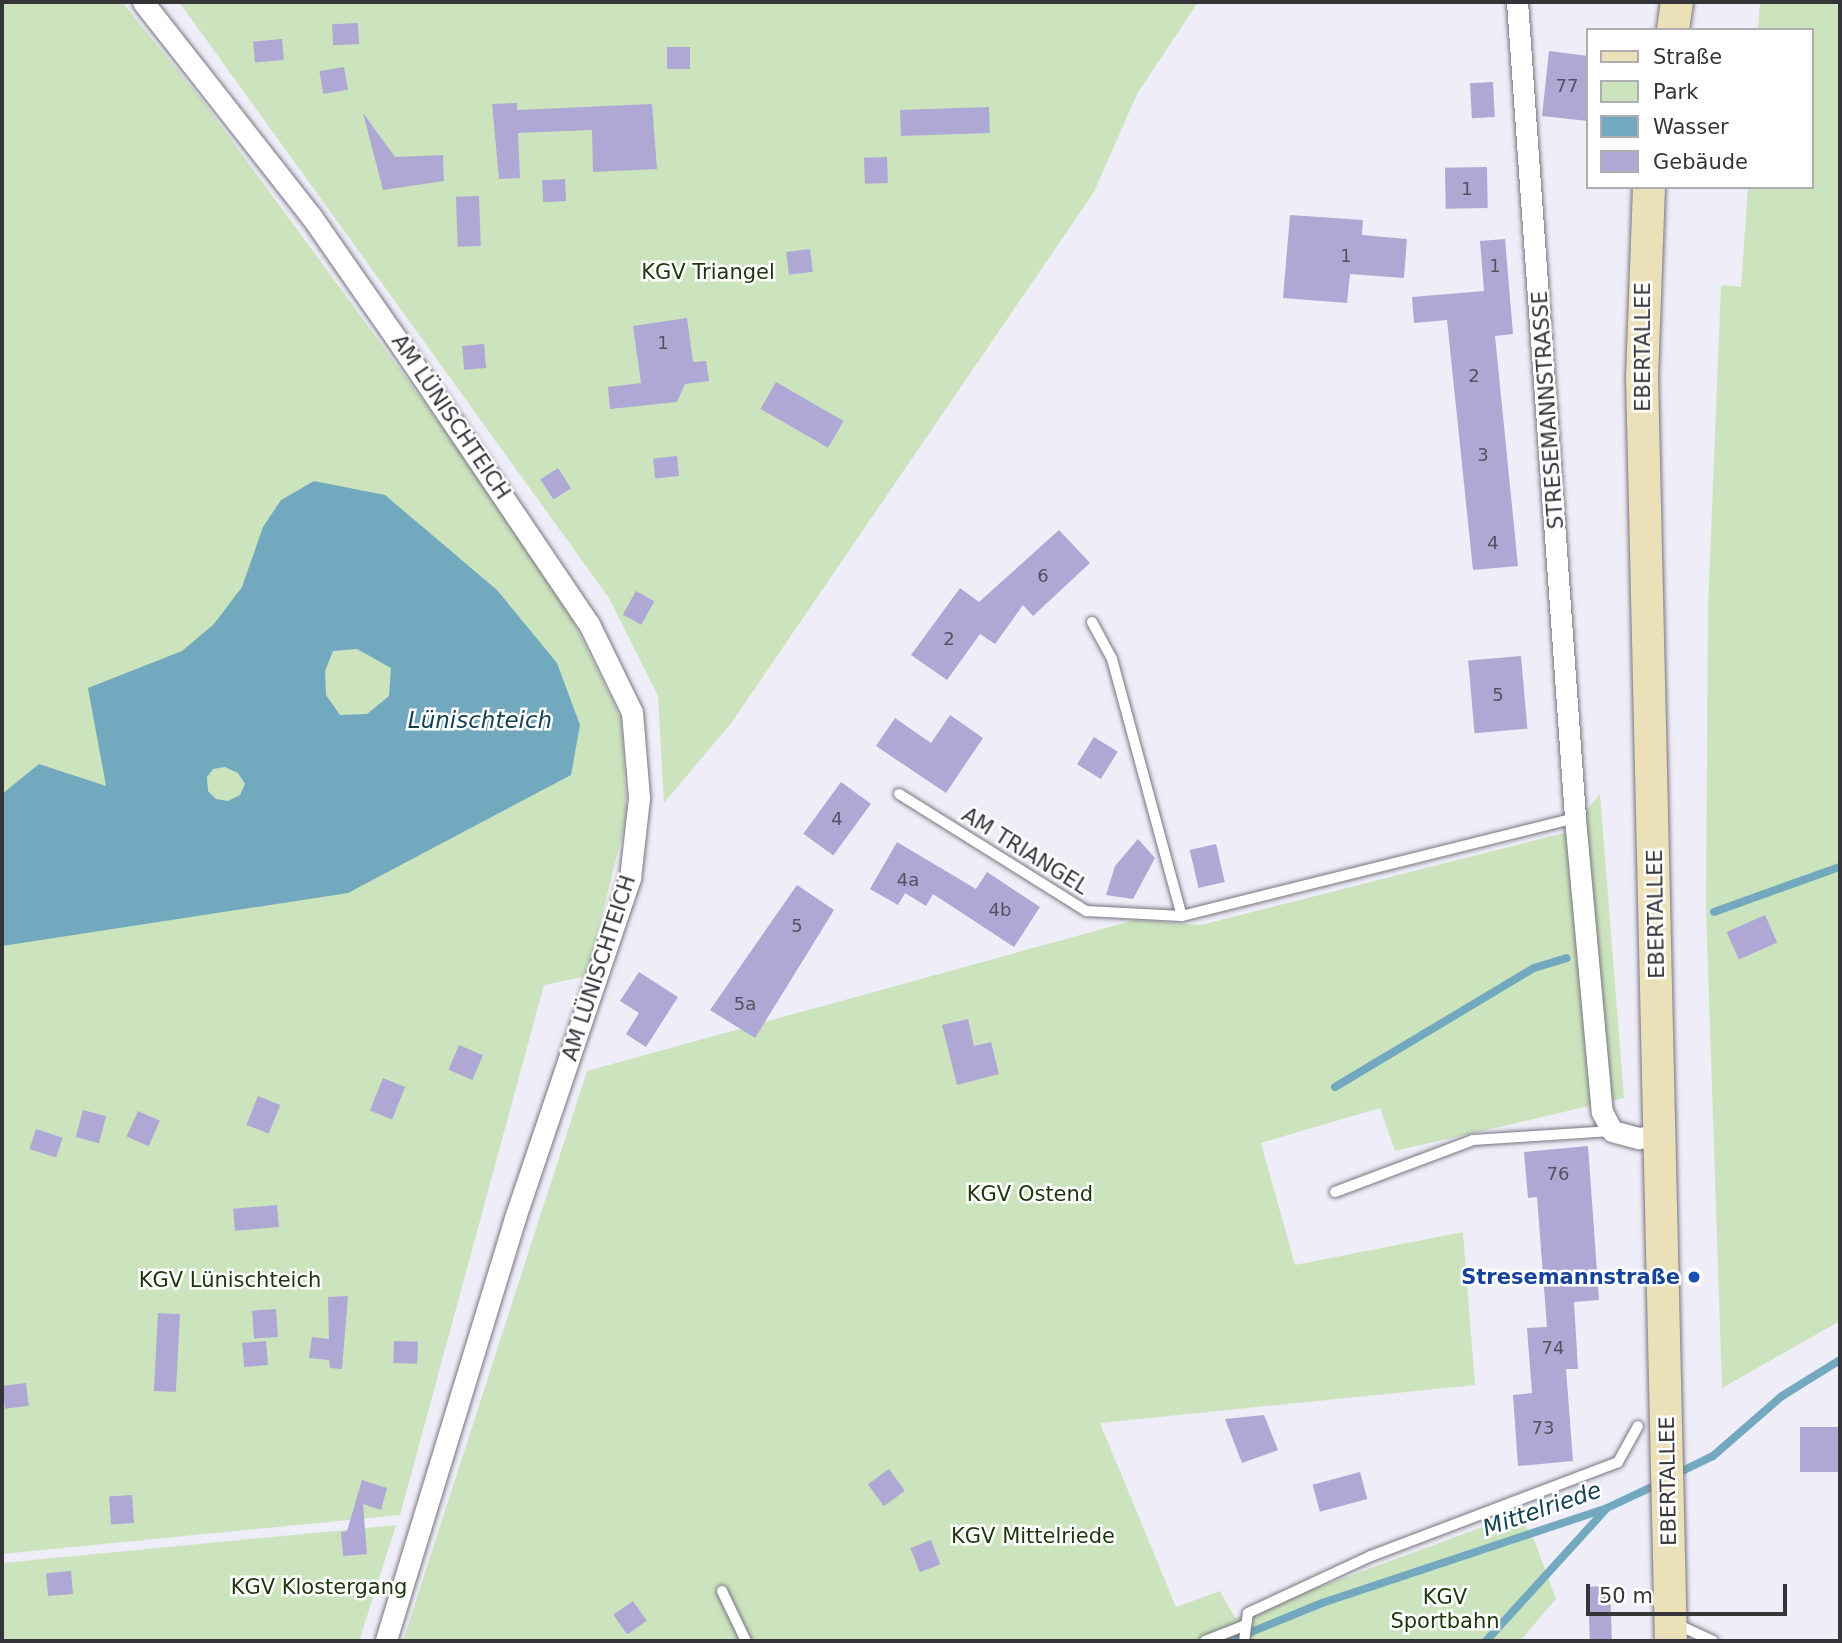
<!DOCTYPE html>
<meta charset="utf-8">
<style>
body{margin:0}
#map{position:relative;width:1842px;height:1643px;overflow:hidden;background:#eeedf8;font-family:"DejaVu Sans",sans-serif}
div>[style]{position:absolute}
.green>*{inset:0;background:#cbe4be}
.water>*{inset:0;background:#73a9be}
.stream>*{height:8px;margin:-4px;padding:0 4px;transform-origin:4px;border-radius:4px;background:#73a9be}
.building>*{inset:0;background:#afa8d5;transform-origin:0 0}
.roads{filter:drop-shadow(0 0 2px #77757f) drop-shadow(0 0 2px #77757f)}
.service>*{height:10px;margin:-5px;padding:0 5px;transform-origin:5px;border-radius:5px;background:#fff}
.minor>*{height:21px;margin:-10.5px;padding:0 10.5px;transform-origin:10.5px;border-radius:10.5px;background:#fff}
.secondary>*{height:32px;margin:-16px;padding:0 16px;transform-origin:16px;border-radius:16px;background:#ebe0b7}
.dots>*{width:19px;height:19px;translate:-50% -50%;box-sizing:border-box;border:4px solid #fff;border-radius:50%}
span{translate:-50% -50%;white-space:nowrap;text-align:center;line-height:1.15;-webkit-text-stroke:5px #fff;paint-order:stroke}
.number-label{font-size:18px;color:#545160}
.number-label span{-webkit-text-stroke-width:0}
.park-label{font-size:21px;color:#1c360b}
.street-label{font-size:21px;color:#353439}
.transit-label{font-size:21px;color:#164399;font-weight:700}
.right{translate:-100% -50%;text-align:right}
.water-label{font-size:23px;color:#134252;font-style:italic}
.frame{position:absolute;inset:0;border:4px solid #353439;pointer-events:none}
.legend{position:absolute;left:1586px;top:28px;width:228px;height:161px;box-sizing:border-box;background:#fff;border:2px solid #aeaeb0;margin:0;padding:9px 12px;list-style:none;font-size:21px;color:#353439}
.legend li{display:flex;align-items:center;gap:14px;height:35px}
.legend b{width:35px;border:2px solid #aeaeb0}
.scale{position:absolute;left:1586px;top:1584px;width:201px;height:32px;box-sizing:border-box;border:4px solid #353439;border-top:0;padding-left:9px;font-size:21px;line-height:24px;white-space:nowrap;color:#353439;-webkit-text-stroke:5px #fff;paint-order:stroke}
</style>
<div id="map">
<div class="green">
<div style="clip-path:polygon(2px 2px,122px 2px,205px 104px,470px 465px,567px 609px,621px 719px,627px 815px,587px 976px,544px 985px,400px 1515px,2px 1554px)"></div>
<div style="clip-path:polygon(179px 2px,1198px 2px,1137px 94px,1094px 192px,732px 722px,664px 803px,658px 696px,609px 598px)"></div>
<div style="clip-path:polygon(1760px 2px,1840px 2px,1840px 1321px,1722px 1388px,1706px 907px,1708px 609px,1721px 285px,1741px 287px,1748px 187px,1812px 187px,1812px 30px,1758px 30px)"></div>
<div style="clip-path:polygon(1600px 794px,1624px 1098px,1395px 1151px,1380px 1108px,1261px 1143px,1295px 1265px,1463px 1232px,1475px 1385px,1100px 1423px,1176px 1607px,1220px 1591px,1235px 1618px,1518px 1514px,1535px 1542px,1556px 1599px,1520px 1641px,403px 1641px,587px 1071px,1135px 920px,1201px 925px,1568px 832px)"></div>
<div style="clip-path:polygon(396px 1525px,359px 1641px,2px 1641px,2px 1563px)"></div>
</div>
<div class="water">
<div style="clip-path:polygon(evenodd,314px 481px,385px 495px,497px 590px,557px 663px,580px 725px,571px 775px,348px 893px,2px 946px,2px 794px,39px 764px,106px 786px,88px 688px,182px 651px,214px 624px,242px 587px,263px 527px,281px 500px,314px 481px,357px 649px,391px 668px,389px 696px,367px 714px,340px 715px,326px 695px,325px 671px,333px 651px,357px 649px,314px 481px,225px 767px,238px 773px,245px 784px,240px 795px,228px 801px,216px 799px,208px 791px,207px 777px,213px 769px,225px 767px)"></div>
</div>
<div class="stream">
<div style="left:1714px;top:912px;width:134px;rotate:-19.7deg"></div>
<div style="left:1335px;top:1087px;width:232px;rotate:-30.9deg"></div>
<div style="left:1534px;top:968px;width:34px;rotate:-17deg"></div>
<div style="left:1674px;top:1475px;width:43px;rotate:-26deg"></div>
<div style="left:1713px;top:1456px;width:91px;rotate:-41deg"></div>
<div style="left:1782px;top:1396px;width:68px;rotate:-31.8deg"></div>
<div style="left:1229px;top:1641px;width:100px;rotate:-22.2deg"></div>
<div style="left:1322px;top:1603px;width:300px;rotate:-18.4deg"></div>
<div style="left:1607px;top:1508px;width:59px;rotate:-25.3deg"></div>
<div style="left:1486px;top:1641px;width:178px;rotate:-47.7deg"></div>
</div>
<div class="building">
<div style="left:358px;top:23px;width:21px;height:26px;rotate:87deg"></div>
<div style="left:282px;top:39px;width:21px;height:29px;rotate:85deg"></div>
<div style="left:667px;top:47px;width:23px;height:22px"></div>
<div style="clip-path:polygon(1549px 51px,1588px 56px,1588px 121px,1542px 116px)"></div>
<div style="left:344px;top:67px;width:23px;height:25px;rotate:80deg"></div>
<div style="left:1493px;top:82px;width:35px;height:23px;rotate:87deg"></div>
<div style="clip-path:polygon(517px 103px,517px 110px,652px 104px,657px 169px,593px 172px,592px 130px,518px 133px,520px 178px,499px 179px,492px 104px)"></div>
<div style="left:989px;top:107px;width:26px;height:89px;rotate:88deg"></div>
<div style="clip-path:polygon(363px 113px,395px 157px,443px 155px,444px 181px,383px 190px)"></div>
<div style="left:887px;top:157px;width:26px;height:23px;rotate:88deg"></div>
<div style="left:1487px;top:167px;width:41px;height:42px;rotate:89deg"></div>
<div style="left:565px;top:179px;width:22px;height:23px;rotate:87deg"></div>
<div style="left:479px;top:196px;width:50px;height:23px;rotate:88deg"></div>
<div style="clip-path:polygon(1290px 215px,1363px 220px,1362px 235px,1407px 239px,1404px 278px,1350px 274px,1347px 303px,1283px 298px)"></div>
<div style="clip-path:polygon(1505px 239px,1513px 334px,1495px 336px,1518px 566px,1473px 570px,1447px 320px,1414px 323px,1412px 297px,1484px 291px,1480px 241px)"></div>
<div style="left:810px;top:249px;width:23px;height:24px;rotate:83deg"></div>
<div style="clip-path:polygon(687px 318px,693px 362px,706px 361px,709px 381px,685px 384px,677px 402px,610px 409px,608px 387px,641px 383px,633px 326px)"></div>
<div style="left:484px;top:344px;width:24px;height:22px;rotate:85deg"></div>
<div style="left:776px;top:382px;width:78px;height:31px;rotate:30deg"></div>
<div style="left:677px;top:456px;width:20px;height:24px;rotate:84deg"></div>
<div style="left:558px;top:468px;width:24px;height:21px;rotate:57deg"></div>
<div style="clip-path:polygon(1059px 530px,1090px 563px,1033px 616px,1023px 605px,995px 644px,980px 634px,947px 680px,911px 655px,960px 588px,979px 602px)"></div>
<div style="left:636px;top:591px;width:21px;height:27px;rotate:29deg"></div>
<div style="left:1521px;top:656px;width:73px;height:53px;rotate:85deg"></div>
<div style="clip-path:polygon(950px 715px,983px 738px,946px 793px,876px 746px,895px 718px,931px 743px)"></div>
<div style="left:1094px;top:737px;width:28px;height:32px;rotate:32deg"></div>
<div style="left:841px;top:782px;width:37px;height:64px;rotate:36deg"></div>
<div style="clip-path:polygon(1138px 839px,1155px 858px,1133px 899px,1106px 895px,1115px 866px)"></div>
<div style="clip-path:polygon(897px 842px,976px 889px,987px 872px,1040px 907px,1014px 947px,933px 894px,926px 906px,905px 893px,898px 905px,870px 889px)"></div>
<div style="left:1216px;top:844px;width:39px;height:27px;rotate:77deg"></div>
<div style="clip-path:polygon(797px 885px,834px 910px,755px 1038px,710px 1010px)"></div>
<div style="left:1765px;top:915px;width:30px;height:42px;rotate:66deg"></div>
<div style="clip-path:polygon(639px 972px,678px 997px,646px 1047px,626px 1034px,639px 1013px,620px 1001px)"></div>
<div style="clip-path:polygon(968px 1019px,974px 1046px,991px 1042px,999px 1074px,957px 1085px,942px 1025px)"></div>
<div style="left:459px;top:1045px;width:26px;height:27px;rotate:23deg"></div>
<div style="left:383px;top:1078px;width:24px;height:35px;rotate:22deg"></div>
<div style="left:258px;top:1096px;width:24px;height:31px;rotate:22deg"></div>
<div style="left:83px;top:1110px;width:24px;height:28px;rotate:15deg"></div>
<div style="left:138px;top:1111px;width:24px;height:28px;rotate:24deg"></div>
<div style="left:36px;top:1129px;width:28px;height:21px;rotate:18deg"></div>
<div style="clip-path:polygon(1588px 1146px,1599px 1300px,1574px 1302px,1578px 1369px,1566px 1369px,1573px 1461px,1518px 1466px,1513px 1395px,1532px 1393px,1527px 1328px,1547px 1327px,1537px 1197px,1528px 1198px,1524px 1152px)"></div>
<div style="left:277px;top:1205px;width:22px;height:44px;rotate:85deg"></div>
<div style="clip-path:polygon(348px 1296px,342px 1369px,330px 1368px,329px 1360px,309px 1358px,312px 1337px,329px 1339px,328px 1297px)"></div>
<div style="left:276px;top:1309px;width:28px;height:24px;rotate:86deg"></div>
<div style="left:158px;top:1313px;width:22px;height:78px;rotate:3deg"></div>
<div style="left:266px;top:1341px;width:24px;height:24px;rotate:85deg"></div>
<div style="left:394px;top:1341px;width:24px;height:22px;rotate:2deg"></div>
<div style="left:26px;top:1383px;width:23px;height:24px;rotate:83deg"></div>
<div style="clip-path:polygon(1264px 1415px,1278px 1450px,1242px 1463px,1225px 1419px)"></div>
<div style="left:1840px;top:1427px;width:45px;height:40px;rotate:90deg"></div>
<div style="left:889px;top:1469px;width:27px;height:26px;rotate:54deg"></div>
<div style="left:1360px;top:1472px;width:28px;height:49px;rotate:75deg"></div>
<div style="clip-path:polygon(362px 1480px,387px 1488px,381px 1510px,363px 1504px,367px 1554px,343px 1556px,341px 1532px,347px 1531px)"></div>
<div style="left:132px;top:1495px;width:28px;height:23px;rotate:86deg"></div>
<div style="left:931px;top:1540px;width:26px;height:22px;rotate:69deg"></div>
<div style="left:71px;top:1571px;width:23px;height:25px;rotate:85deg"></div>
<div style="left:1610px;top:1586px;width:55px;height:22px;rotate:88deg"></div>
<div style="left:633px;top:1601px;width:24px;height:24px;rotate:55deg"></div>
</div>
<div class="roads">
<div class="service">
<div style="left:1092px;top:622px;width:42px;rotate:61.6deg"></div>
<div style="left:1112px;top:659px;width:266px;rotate:74.8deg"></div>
<div style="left:1182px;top:916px;width:405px;rotate:-14deg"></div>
<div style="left:899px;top:794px;width:221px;rotate:32deg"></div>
<div style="left:1086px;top:911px;width:96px;rotate:3deg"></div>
<div style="left:1335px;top:1192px;width:147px;rotate:-20.6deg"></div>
<div style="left:1473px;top:1140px;width:139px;rotate:-3.7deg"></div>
<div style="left:722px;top:1591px;width:55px;rotate:64.4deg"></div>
<div style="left:1674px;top:1623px;width:43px;rotate:24.8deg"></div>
<div style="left:1205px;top:1641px;width:44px;rotate:-21.3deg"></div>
<div style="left:1244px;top:1641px;width:28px;rotate:-82deg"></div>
<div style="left:1248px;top:1613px;width:136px;rotate:-24.9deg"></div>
<div style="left:1371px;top:1556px;width:264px;rotate:-20.8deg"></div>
<div style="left:1618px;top:1462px;width:41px;rotate:-60.9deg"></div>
</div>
<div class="minor">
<div style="left:143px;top:2px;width:272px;rotate:51.9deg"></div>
<div style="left:311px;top:216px;width:160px;rotate:55.2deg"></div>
<div style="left:402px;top:347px;width:334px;rotate:56deg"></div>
<div style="left:589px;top:624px;width:98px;rotate:64deg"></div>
<div style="left:632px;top:712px;width:86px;rotate:85.3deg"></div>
<div style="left:639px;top:798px;width:81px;rotate:96.4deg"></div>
<div style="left:630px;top:878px;width:359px;rotate:108.7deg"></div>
<div style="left:515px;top:1218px;width:442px;rotate:107deg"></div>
<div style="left:1517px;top:2px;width:818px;rotate:85.93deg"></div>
<div style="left:1575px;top:818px;width:295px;rotate:84.8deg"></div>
<div style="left:1602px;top:1112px;width:21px;rotate:62deg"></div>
<div style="left:1612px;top:1131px;width:28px;rotate:15deg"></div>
<div style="left:1639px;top:1138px;width:22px;rotate:-10deg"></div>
</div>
<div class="secondary">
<div style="left:1673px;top:30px;width:28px;rotate:-82deg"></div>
<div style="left:1649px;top:187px;width:189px;rotate:92.1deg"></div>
<div style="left:1642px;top:376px;width:1265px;rotate:88.69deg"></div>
</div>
</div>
<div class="dots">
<div style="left:1694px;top:1277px;background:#1a4fb4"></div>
</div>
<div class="number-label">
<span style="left:1567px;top:86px">77</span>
<span style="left:1467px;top:189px">1</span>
<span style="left:1346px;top:256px">1</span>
<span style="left:1495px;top:266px">1</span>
<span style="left:663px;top:343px">1</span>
<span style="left:1474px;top:376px">2</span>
<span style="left:1483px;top:455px">3</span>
<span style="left:1493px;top:543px">4</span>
<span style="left:1043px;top:576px">6</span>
<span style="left:949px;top:639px">2</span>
<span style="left:1498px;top:695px">5</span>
<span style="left:837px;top:819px">4</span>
<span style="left:908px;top:880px">4a</span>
<span style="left:1000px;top:910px">4b</span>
<span style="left:797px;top:926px">5</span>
<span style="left:745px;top:1004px">5a</span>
<span style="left:1558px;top:1174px">76</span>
<span style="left:1553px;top:1348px">74</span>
<span style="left:1543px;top:1428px">73</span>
</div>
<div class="park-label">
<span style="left:708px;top:272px">KGV Triangel</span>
<span style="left:1030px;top:1194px">KGV Ostend</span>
<span style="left:230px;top:1280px">KGV Lünischteich</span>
<span style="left:1033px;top:1536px">KGV Mittelriede</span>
<span style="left:319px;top:1587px">KGV Klostergang</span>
<span style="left:1445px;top:1609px">KGV<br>Sportbahn</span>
</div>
<div class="street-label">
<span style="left:1643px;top:347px;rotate:-90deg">EBERTALLEE</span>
<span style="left:1548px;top:410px;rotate:-94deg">STRESEMANNSTRASSE</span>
<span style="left:451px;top:417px;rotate:56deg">AM LÜNISCHTEICH</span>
<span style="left:1025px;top:851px;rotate:32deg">AM TRIANGEL</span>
<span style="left:1656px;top:914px;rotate:-91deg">EBERTALLEE</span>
<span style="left:599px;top:968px;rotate:-72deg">AM LÜNISCHTEICH</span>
<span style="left:1668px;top:1481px;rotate:-91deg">EBERTALLEE</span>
</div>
<div class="transit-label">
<span class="right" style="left:1680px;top:1277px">Stresemannstraße</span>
</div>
<div class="water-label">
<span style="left:480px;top:720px">Lünischteich</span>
<span style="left:1542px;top:1509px;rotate:-19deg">Mittelriede</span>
</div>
<div class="frame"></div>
<ul class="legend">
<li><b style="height:9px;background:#ebe0b7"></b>Straße</li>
<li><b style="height:19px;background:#cbe4be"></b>Park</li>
<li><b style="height:19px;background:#73a9be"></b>Wasser</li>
<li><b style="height:19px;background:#afa8d5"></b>Gebäude</li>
</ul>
<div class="scale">50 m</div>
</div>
